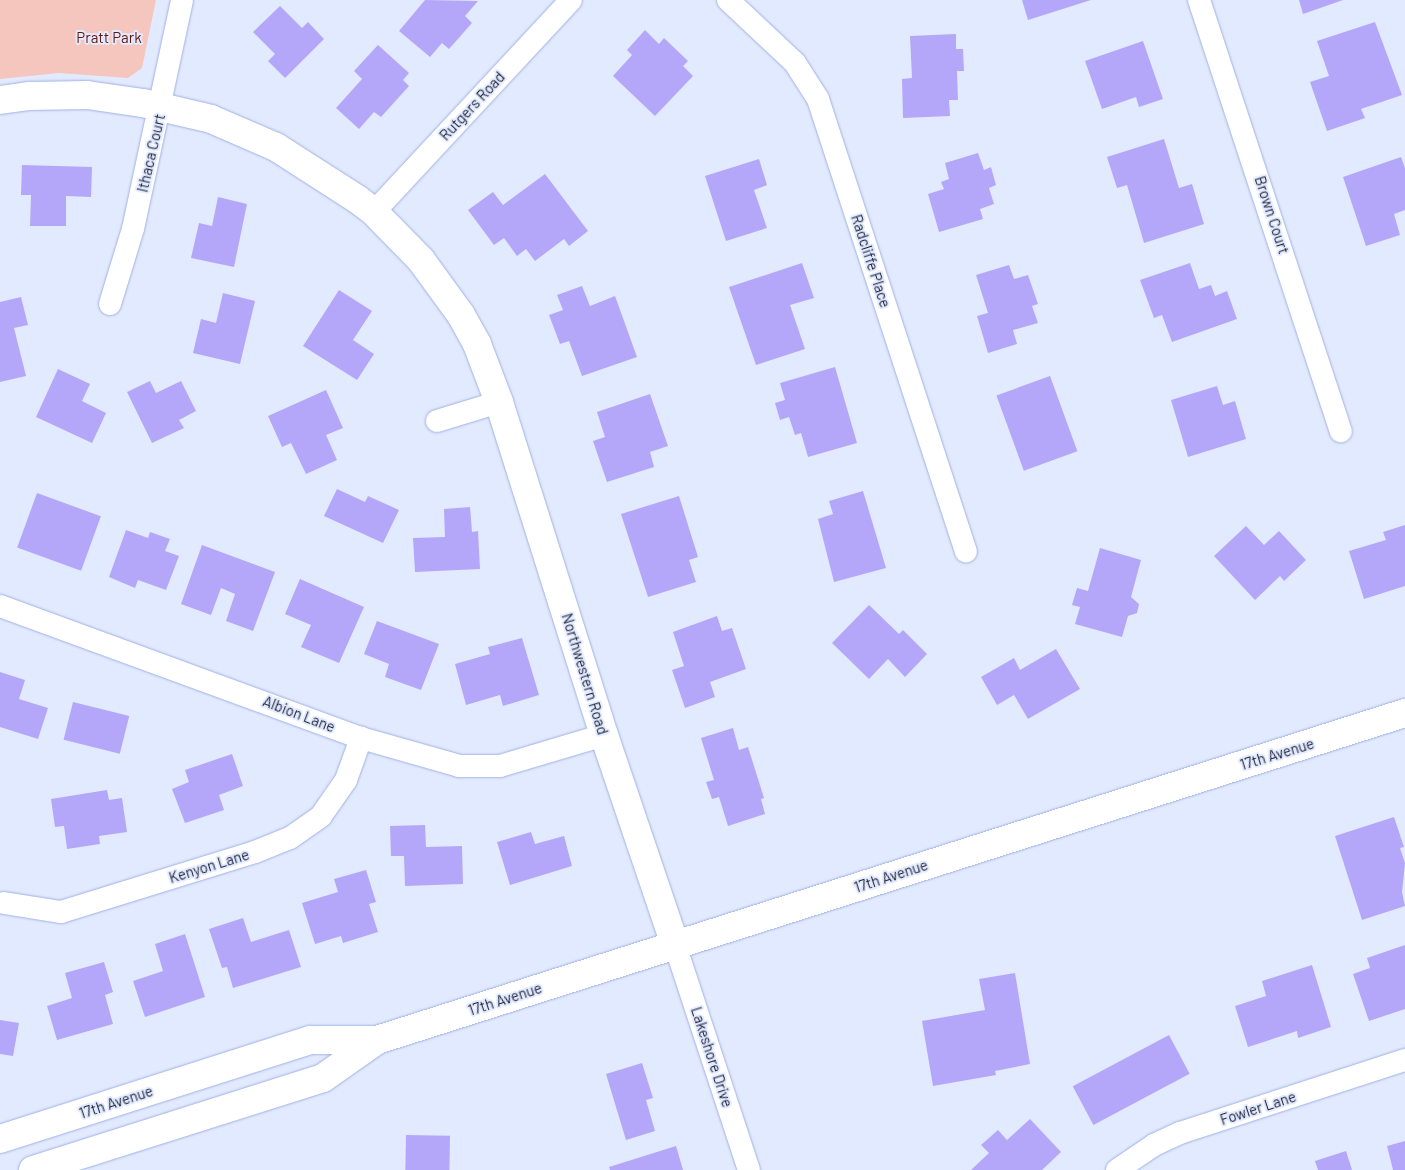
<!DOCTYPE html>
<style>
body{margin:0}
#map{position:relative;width:1405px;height:1170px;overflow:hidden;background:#e2eaff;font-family:Barlow,sans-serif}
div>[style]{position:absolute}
.green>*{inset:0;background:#f5c6bd}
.building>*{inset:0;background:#b4a7f9;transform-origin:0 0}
.roads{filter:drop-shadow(0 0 1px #a0b1e3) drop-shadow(0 0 1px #a0b1e3)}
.street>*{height:22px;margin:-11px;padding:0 11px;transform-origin:11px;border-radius:11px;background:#fff}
.secondary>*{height:28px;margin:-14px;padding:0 14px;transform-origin:14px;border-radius:14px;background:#fff}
span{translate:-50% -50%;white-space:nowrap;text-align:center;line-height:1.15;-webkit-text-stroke:4px #e2eaff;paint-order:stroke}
.park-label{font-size:15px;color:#67150b}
.street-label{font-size:15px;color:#1e2337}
</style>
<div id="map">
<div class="green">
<div style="clip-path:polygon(0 0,156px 0,142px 68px,128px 78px,59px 73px,0 79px)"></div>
</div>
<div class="building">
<div style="clip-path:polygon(425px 0,478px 1px,465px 16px,472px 23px,449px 49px,442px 43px,430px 57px,399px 31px)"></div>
<div style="clip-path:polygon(1022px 0,1091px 0,1028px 20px)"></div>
<div style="clip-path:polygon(1299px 0,1343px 0,1303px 14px)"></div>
<div style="clip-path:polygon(280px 6px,302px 28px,308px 22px,324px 39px,285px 78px,268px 61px,275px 54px,253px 32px)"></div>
<div style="clip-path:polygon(1375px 22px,1402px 95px,1361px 109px,1365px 118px,1327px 131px,1310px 82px,1329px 76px,1317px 41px)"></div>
<div style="clip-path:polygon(645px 30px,659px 44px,664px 38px,688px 61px,683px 66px,693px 76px,655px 116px,613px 76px,632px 55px,627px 50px)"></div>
<div style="clip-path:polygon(956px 34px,956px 49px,963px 49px,964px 71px,957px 71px,958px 100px,949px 100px,950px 116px,903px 118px,902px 79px,912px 78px,910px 36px)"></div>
<div style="clip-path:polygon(1143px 41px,1163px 99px,1139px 107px,1136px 97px,1102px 109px,1085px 61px)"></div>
<div style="clip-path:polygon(378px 45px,409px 73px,403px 80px,409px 86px,381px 117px,374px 112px,359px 129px,336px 108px,362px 79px,354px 71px)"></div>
<div style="clip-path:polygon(1164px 139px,1179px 188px,1192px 184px,1204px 224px,1144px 243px,1127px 185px,1117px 188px,1107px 157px)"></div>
<div style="clip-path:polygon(978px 153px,984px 170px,991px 167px,996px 185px,989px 188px,994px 204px,980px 209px,983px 219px,939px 232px,928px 194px,944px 189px,941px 182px,949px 179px,945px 163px)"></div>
<div style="clip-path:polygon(1401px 157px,1405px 168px,1405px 210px,1394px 214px,1400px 235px,1366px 246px,1343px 177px)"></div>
<div style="clip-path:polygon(759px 159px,767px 185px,754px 190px,767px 228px,726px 241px,705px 176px)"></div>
<div style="clip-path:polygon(22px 165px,92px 167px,91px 197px,66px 196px,66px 226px,30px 226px,31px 195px,21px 195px)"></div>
<div style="clip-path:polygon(545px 174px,588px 231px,569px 246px,564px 239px,535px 261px,526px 249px,517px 256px,504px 238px,494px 245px,468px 210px,493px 192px,503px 205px)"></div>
<div style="clip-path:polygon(218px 197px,247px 204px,234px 267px,191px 258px,199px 223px,212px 226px)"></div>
<div style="clip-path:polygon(802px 263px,814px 298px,790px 305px,805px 349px,756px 365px,729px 287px)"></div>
<div style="clip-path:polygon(1190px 263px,1199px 289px,1211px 285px,1215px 296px,1227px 291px,1237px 319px,1172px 342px,1162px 315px,1154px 318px,1140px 280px)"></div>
<div style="clip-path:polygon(1009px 265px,1014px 279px,1028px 275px,1038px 304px,1032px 306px,1038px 323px,1013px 330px,1017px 344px,988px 353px,977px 316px,988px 313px,976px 275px)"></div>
<div style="clip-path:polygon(582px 286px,590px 306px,615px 296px,637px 357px,582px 376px,569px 341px,560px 344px,549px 315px,563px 310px,557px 295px)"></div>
<div style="clip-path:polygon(339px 290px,372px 311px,353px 340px,374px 354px,357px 380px,303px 346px)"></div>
<div style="clip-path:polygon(223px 293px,255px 301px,240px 364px,193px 353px,201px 319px,216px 323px)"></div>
<div style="clip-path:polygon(21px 297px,28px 325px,14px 328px,26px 376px,0 382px,0 302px)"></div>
<div style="clip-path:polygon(835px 367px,857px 443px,808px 457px,801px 433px,795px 435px,789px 417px,780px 420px,775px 403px,785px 400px,780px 383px)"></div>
<div style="clip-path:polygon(58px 369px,90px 384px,82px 401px,106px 413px,92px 443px,36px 417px)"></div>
<div style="left:1050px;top:376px;width:80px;height:57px;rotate:70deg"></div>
<div style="clip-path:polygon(150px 381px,156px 393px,181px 381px,196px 411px,179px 420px,184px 428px,152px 443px,127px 392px)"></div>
<div style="clip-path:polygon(1217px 386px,1223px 405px,1235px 401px,1246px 439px,1188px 457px,1171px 400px)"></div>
<div style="clip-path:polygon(326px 390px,343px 428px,326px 435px,337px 460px,306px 474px,291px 443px,282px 447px,268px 416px)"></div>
<div style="clip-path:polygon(650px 394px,668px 446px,650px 452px,654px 467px,607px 482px,593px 441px,605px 437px,597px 412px)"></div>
<div style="clip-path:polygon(337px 489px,365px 502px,368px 496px,399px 510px,383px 543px,324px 516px)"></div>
<div style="clip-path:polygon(863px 491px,886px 568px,834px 582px,818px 519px,833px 514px,829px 501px)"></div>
<div style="left:37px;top:493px;width:68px;height:58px;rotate:20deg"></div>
<div style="clip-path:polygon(679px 496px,698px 557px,689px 560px,696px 582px,648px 597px,621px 514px)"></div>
<div style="clip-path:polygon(470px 507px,472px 532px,478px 531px,480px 569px,415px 572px,413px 538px,445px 537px,444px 509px)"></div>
<div style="clip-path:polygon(1405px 525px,1405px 586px,1364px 599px,1349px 551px,1386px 540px,1383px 532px)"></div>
<div style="clip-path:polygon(1246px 526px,1264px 545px,1279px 531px,1306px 560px,1284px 581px,1280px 576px,1255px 600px,1214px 556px)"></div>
<div style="clip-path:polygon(126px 530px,148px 538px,150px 532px,170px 539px,165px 551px,179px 556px,166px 590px,138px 580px,135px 588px,109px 577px)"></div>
<div style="clip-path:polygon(202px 545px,275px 572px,253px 631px,226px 621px,235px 594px,221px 588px,211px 615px,181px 604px)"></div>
<div style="clip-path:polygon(1100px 548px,1141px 560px,1131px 597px,1139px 604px,1137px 613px,1128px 616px,1122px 637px,1075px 624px,1080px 607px,1072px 605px,1077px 588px,1088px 591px)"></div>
<div style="clip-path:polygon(300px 579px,364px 607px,339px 663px,301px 647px,311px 625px,285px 614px)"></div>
<div style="clip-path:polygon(869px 605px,899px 634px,903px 630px,927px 654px,905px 677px,888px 659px,869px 679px,832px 643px)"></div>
<div style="clip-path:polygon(717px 616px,722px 631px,732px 628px,746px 669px,710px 682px,715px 697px,685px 708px,672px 670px,684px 666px,673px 632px)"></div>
<div style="clip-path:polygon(377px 621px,439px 644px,421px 690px,385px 677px,389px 664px,364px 654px)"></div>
<div style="clip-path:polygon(522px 638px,539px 695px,503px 706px,500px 695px,466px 705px,455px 664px,490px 654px,488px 647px)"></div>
<div style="clip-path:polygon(1056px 649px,1080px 689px,1028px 719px,1014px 695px,997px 705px,981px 677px,1014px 658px,1020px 670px)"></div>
<div style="clip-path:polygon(0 672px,25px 680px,19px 699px,48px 708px,38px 739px,0 727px)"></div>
<div style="left:73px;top:702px;width:58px;height:39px;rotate:14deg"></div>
<div style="clip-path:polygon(733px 728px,739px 750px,748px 747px,764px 798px,761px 799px,765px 814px,728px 826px,719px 797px,712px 799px,706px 782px,714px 780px,701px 738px)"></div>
<div style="clip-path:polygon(232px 754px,243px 786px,219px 795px,224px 810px,185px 823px,172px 789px,189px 782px,185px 770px)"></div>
<div style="clip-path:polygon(107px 790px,109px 800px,122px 798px,127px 832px,99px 836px,100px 844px,67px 849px,64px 826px,55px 827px,51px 799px)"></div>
<div style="clip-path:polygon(1394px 817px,1404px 847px,1400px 848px,1405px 863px,1402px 892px,1405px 906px,1362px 920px,1335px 836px)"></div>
<div style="clip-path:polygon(425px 825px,426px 847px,462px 846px,463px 884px,405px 886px,404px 856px,391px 856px,390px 826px)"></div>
<div style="clip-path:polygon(531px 832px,535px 844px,564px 836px,572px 866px,510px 885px,497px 842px)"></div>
<div style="clip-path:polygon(366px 870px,376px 902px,369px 904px,378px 932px,343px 943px,341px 936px,315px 944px,302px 903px,338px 892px,334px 879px)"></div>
<div style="clip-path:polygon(243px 918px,251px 942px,289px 930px,301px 967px,233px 988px,227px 967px,222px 968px,209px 929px)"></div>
<div style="clip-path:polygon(185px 934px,205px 997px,145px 1017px,133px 981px,163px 971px,155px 944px)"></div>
<div style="clip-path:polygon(1405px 945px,1405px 1009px,1369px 1021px,1353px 974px,1370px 968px,1367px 958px)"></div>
<div style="clip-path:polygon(104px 962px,113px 992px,105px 995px,113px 1024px,57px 1040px,47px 1006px,72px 998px,65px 973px)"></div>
<div style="clip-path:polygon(1312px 965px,1331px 1027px,1298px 1038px,1297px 1031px,1248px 1047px,1235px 1006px,1266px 996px,1262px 981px)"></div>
<div style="clip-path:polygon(1015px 973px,1030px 1064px,995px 1071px,996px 1075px,933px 1086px,922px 1021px,985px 1010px,979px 979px)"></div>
<div style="clip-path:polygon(0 1020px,19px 1023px,13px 1056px,0 1054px)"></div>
<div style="left:1169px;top:1035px;width:44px;height:109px;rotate:62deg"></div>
<div style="clip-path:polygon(642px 1063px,653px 1098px,646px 1100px,655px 1131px,626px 1140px,606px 1074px)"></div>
<div style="clip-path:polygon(1030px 1119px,1061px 1152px,1042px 1170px,971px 1170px,989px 1153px,981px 1145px,998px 1130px,1007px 1140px)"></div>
<div style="left:406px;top:1135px;width:44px;height:35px;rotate:1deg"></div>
<div style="clip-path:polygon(1405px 1141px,1405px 1170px,1393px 1170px,1387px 1146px)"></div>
<div style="clip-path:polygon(676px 1146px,683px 1170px,610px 1170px,609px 1167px)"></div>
<div style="clip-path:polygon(1346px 1151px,1352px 1170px,1318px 1170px,1315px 1161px)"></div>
</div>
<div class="roads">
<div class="street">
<div style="left:728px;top:0;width:92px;rotate:43.2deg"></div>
<div style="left:795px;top:63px;width:43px;rotate:57.4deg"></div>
<div style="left:818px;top:99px;width:476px;rotate:71.9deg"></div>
<div style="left:1199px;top:0;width:454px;rotate:71.8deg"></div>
<div style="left:374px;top:212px;width:289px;rotate:-47.1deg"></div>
<div style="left:110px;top:304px;width:78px;rotate:-73deg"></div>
<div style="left:133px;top:229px;width:234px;rotate:-77.9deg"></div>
<div style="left:437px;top:421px;width:65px;rotate:-17deg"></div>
<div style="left:0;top:606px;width:384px;rotate:20.1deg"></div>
<div style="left:361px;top:738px;width:102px;rotate:15.9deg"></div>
<div style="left:459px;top:766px;width:41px"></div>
<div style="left:500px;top:766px;width:109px;rotate:-16.6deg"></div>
<div style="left:4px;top:903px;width:58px;rotate:9deg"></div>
<div style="left:61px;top:912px;width:203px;rotate:-17.2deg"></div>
<div style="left:255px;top:852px;width:38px;rotate:-22deg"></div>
<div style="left:290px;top:838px;width:38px;rotate:-35deg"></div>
<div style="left:321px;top:816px;width:44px;rotate:-55.2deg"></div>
<div style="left:346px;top:780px;width:45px;rotate:-70.3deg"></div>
<div style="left:675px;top:945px;width:237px;rotate:71.8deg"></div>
<div style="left:1117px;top:1170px;width:45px;rotate:-34deg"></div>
<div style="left:1154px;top:1145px;width:29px;rotate:-25deg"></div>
<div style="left:1180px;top:1133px;width:237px;rotate:-18deg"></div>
</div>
<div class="secondary">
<div style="left:0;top:100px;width:30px;rotate:-8deg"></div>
<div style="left:30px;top:96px;width:57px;rotate:-1deg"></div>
<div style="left:87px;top:95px;width:57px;rotate:8.1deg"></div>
<div style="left:143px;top:103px;width:70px;rotate:13.2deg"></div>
<div style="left:211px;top:119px;width:71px;rotate:23.3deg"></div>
<div style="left:276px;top:147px;width:96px;rotate:32.7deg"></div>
<div style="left:357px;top:199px;width:21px;rotate:37deg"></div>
<div style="left:374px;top:212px;width:67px;rotate:45.6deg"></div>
<div style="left:421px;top:260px;width:68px;rotate:54deg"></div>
<div style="left:461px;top:315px;width:33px;rotate:61deg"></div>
<div style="left:477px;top:344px;width:62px;rotate:69.2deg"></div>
<div style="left:499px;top:402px;width:349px;rotate:72.5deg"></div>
<div style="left:604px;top:735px;width:222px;rotate:71.3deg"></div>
<div style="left:0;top:1139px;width:326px;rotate:-17.7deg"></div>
<div style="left:311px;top:1040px;width:66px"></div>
<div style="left:33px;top:1170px;width:304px;rotate:-17.6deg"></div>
<div style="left:323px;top:1078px;width:66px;rotate:-35.1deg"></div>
<div style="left:377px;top:1040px;width:1079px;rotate:-17.65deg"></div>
</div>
</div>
<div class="park-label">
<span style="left:109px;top:38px">Pratt Park</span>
</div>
<div class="street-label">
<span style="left:472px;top:106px;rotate:-47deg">Rutgers Road</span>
<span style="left:151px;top:153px;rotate:-77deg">Ithaca Court</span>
<span style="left:1272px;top:215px;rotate:72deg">Brown Court</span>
<span style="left:871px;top:261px;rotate:72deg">Radcliffe Place</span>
<span style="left:585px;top:674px;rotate:73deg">Northwestern Road</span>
<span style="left:299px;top:714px;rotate:21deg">Albion Lane</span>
<span style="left:1277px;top:754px;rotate:-17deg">17th Avenue</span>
<span style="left:209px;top:866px;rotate:-17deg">Kenyon Lane</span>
<span style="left:891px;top:876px;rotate:-18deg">17th Avenue</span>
<span style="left:505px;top:999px;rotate:-18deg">17th Avenue</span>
<span style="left:712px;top:1057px;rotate:72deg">Lakeshore Drive</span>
<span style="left:116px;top:1102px;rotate:-18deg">17th Avenue</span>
<span style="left:1258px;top:1108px;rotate:-18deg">Fowler Lane</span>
</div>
</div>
